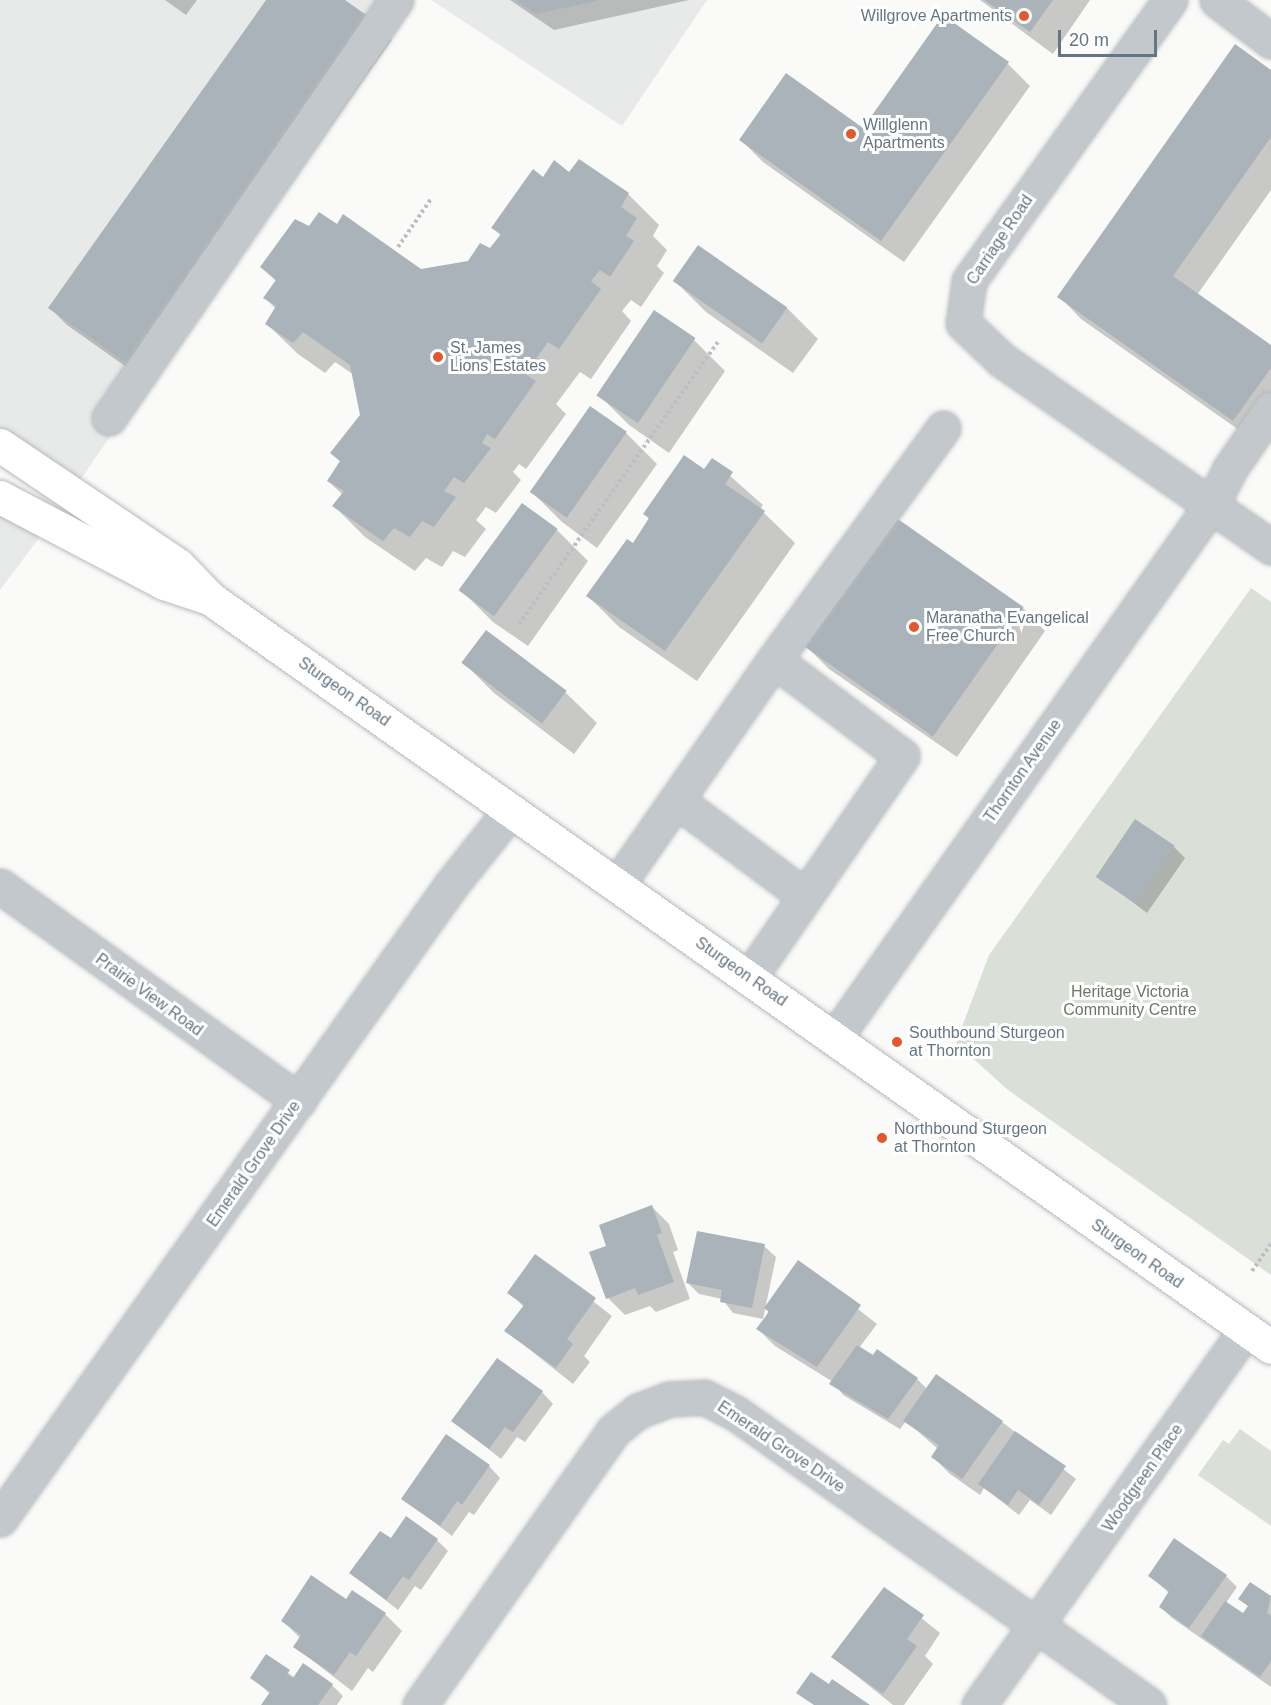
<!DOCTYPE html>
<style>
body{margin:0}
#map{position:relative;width:1271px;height:1705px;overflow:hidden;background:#fafaf8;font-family:Arial,sans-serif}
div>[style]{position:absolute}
.built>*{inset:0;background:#e8e9e9}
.green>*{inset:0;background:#dadfd7}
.shadow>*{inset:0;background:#0003}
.building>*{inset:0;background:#aab3b9;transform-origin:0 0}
.path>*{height:4px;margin-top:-2px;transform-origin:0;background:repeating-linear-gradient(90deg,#bbbfc2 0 3px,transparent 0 6px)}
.roads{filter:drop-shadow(0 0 2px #b5babe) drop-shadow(0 0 2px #b5babe)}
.minor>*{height:33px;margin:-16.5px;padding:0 16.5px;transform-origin:16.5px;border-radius:16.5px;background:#c3c8cc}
.major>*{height:33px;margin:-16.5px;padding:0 16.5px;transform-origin:16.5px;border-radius:16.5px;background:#fff}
.dots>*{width:16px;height:16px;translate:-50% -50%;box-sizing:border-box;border:3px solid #fff;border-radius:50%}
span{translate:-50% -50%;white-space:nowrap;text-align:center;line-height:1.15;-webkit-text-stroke:6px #fff;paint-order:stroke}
.poi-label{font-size:16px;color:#657683}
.right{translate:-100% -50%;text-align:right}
.left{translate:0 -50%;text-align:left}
.street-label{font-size:16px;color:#657683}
.park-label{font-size:16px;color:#687a64}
.scale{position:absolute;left:1058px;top:30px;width:99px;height:27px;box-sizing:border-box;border:3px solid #657683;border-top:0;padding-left:8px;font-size:18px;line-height:21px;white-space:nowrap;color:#657683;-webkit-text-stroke:4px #fff;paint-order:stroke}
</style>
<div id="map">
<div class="built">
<div style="clip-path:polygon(0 0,409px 0,72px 492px,0 443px)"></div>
<div style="clip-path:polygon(431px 0,707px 0,622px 126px)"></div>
<div style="clip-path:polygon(0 497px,51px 522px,0 590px)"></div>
</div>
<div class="green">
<div style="clip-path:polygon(1251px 588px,1271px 602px,1271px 1275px,1008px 1090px,956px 1043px,989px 955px)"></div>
<div style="clip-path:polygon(1240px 1429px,1271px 1451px,1271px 1526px,1198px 1475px,1223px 1440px,1229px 1444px)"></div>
</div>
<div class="shadow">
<div style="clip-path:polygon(165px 0,197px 0,186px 15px)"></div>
<div style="clip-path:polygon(268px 0,342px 0,392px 40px,149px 383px,67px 325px,50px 308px)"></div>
<div style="clip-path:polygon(510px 0,689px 0,554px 30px)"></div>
<div style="clip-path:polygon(980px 0,1090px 0,1053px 54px)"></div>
<div style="clip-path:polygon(1008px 64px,1030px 86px,904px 262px,763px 162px,741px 140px,863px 130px)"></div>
<div style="clip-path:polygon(1271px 72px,1271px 190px,1197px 295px,1271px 347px,1271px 421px,1256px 442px,1081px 319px,1059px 296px)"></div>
<div style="clip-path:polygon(569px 174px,628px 194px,659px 225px,653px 236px,667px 250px,657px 266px,664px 273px,641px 307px,631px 300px,622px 311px,631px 321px,591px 379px,580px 372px,556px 404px,566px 414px,526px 469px,519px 464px,513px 472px,521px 480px,496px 513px,486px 507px,476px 520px,486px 529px,465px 557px,453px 551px,442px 567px,426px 558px,415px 571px,365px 537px,334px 506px,343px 495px,328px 481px,341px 462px,332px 453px,362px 416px,354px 375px,335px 362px,325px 373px,298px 354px,267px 324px,276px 309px,265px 298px,276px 281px,262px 267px,309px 228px,337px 226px,421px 270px,469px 262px,490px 250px,501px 236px,493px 228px,544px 179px)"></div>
<div style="clip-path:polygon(675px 281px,787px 308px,818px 339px,793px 373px,706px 312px)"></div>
<div style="clip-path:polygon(654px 312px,694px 340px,725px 371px,669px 453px,629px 425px,598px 394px)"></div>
<div style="clip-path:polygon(591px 408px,626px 433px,657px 464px,597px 548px,562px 522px,531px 491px)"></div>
<div style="clip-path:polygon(712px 460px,763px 505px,760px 509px,795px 543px,697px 681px,619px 627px,588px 596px,634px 545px,650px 520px,645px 514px,704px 471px)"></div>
<div style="clip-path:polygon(557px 530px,588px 561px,528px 646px,493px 622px,462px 591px)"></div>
<div style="clip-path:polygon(1023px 608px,1045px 631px,957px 757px,829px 669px,807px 647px)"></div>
<div style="clip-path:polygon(486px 632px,566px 693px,597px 723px,574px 754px,494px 693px,463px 662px)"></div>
<div style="clip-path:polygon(1174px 847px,1185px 858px,1147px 913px,1098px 876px)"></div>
<div style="clip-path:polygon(652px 1207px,669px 1224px,678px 1250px,673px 1252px,690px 1299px,656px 1312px,650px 1306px,625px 1315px,608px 1298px,608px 1247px)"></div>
<div style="clip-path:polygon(764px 1246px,776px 1257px,763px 1319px,733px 1313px,722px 1299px,699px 1294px,688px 1283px)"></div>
<div style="clip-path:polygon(535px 1256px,612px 1316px,584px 1356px,590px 1362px,573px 1384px,506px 1331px,524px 1307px,509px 1292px)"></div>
<div style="clip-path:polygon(798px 1262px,877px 1324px,859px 1348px,917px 1379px,927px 1389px,1002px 1422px,1076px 1479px,1051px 1515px,1030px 1500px,1019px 1515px,984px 1488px,980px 1495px,950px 1474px,933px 1457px,938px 1449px,906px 1421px,900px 1429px,843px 1395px,833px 1382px,775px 1346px,758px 1329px)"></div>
<div style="clip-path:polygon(542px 1392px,553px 1404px,525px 1442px,517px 1437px,501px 1459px,453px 1421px)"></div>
<div style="clip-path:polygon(489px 1466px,500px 1478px,474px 1515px,469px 1512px,452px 1536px,403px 1498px)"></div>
<div style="clip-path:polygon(391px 1540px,437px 1540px,448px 1551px,421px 1590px,415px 1586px,398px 1610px,351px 1573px)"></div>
<div style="clip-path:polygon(1150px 1576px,1226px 1576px,1237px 1587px,1226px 1603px,1243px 1615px,1249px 1607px,1240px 1599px,1250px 1584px,1271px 1598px,1271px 1687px,1172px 1618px,1160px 1606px,1169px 1593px)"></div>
<div style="clip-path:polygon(885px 1589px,940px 1633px,925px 1656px,933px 1664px,904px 1705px,893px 1705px,833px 1657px)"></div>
<div style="clip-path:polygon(346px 1601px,385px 1614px,402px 1631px,373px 1672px,368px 1668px,352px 1691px,295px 1647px,300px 1638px,283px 1621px)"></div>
<div style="clip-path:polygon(266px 1656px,295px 1678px,332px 1685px,343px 1696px,337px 1705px,263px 1705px,270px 1694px,252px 1677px)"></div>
</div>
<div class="building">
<div style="clip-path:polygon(266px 0,345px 0,376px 22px,132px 367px,48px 308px)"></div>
<div style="clip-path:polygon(516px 0,597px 0,597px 1px,536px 14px)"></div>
<div style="clip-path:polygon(984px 0,1053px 0,1030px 32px)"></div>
<div style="clip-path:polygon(943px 15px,1009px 62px,881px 241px,739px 140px,786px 73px,863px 128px)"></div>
<div style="clip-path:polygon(1235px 44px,1271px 70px,1271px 137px,1173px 276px,1271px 345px,1271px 368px,1233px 421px,1057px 297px)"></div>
<div style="clip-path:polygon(579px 159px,629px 193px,621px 207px,637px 218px,626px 236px,634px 241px,610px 277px,600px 270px,591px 281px,601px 289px,559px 349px,548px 342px,525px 374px,536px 381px,495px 439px,487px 434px,482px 443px,491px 448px,464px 483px,454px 477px,444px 491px,456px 497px,434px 527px,422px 521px,410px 537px,394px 528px,383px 541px,332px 506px,344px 491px,327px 481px,340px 461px,330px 453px,360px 415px,350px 365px,303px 332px,293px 343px,265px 324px,276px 306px,263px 298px,276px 280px,260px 267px,295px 219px,309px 226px,319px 212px,337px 224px,343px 214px,421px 269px,468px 261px,480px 243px,490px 248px,501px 234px,491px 228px,533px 169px,543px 177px,554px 160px,569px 172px)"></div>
<div style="left:698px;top:245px;width:109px;height:44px;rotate:35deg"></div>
<div style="left:654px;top:310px;width:50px;height:103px;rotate:34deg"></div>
<div style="left:590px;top:406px;width:45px;height:105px;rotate:35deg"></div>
<div style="clip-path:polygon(684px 455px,704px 469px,712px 458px,733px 472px,725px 484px,765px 511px,665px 651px,586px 596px,627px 539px,633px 543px,649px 518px,643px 514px)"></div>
<div style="left:522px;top:503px;width:44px;height:108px;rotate:36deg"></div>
<div style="left:895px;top:517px;width:157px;height:158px;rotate:35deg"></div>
<div style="left:486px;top:630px;width:101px;height:41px;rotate:37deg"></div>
<div style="left:1135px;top:819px;width:48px;height:70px;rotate:34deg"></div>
<div style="clip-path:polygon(652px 1205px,662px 1233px,657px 1235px,674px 1282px,638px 1295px,635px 1288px,606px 1299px,589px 1252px,606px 1246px,599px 1225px)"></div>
<div style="clip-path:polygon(697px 1231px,765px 1244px,752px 1308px,720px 1302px,722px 1290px,686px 1283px)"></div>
<div style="clip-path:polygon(535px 1254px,596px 1298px,567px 1339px,573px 1344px,556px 1368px,504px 1331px,524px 1305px,507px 1293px)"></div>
<div style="clip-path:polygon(798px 1260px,861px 1305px,817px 1367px,756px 1329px,769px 1312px,764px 1308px)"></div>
<div style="clip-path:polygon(857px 1345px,873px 1355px,877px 1349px,918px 1378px,888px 1419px,829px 1384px)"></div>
<div style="clip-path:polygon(497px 1358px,543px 1391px,513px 1432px,505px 1427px,489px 1449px,451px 1421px)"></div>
<div style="clip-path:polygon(936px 1374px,1003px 1421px,962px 1479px,931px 1457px,939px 1445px,903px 1421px)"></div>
<div style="clip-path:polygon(1015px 1431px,1066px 1466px,1039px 1505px,1018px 1490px,1008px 1505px,978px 1484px)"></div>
<div style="clip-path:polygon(446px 1434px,490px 1465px,462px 1505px,457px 1501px,440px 1526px,401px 1499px)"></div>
<div style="clip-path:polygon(406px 1516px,438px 1539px,409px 1580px,403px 1576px,386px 1600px,349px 1573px,380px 1531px,391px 1538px)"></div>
<div style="clip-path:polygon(1174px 1538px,1227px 1575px,1189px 1628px,1159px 1607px,1169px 1591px,1148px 1576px)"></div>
<div style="clip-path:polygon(311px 1575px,346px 1599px,352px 1590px,386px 1613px,356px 1656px,350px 1652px,334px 1675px,293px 1647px,301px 1635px,281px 1621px)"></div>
<div style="clip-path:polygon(1250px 1582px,1271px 1596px,1267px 1613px,1271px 1616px,1271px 1661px,1260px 1677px,1201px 1636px,1225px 1601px,1243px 1613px,1248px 1606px,1238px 1599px)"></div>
<div style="clip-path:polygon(884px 1587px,924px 1615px,907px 1639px,917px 1646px,883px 1694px,831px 1657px)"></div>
<div style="clip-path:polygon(266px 1654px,290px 1670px,287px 1674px,293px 1678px,303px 1663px,333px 1684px,318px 1705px,261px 1705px,270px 1692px,250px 1678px)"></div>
<div style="clip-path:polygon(811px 1672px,829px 1684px,832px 1679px,870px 1705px,814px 1705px,796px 1693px)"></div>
</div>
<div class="path">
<div style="left:398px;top:247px;width:58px;rotate:-55.5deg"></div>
<div style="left:519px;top:624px;width:347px;rotate:-54.8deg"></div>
<div style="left:1252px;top:1271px;width:33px;rotate:-55deg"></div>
</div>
<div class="roads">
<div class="minor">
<div style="left:1170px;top:0;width:345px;rotate:125.6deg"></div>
<div style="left:969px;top:281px;width:42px;rotate:98.1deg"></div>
<div style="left:963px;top:323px;width:54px;rotate:43.5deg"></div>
<div style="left:1002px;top:360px;width:328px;rotate:34.8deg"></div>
<div style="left:1217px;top:0;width:68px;rotate:37.2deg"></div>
<div style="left:109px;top:418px;width:507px;rotate:-55.53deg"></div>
<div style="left:676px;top:800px;width:161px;rotate:36.7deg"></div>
<div style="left:617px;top:885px;width:274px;rotate:-55.1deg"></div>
<div style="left:774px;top:660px;width:287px;rotate:-53.9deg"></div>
<div style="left:0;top:886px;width:368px;rotate:35.7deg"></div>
<div style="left:749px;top:978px;width:270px;rotate:-55.4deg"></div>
<div style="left:902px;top:756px;width:160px;rotate:-143.1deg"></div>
<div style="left:834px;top:1039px;width:655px;rotate:-54.76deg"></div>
<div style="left:1212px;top:504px;width:38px;rotate:-63deg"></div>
<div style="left:1229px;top:470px;width:74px;rotate:-55.5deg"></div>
<div style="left:0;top:1519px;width:778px;rotate:-54.57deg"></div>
<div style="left:451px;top:885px;width:95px;rotate:-51.4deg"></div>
<div style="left:420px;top:1705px;width:335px;rotate:-54.8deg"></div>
<div style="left:613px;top:1431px;width:32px;rotate:-39deg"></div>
<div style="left:638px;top:1411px;width:33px;rotate:-21deg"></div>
<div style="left:669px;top:1399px;width:35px;rotate:-3deg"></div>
<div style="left:704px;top:1397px;width:37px;rotate:27deg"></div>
<div style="left:737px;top:1414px;width:504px;rotate:35.23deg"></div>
<div style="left:979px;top:1705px;width:461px;rotate:-54.6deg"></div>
</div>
<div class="major">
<div style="left:0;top:445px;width:215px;rotate:34deg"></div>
<div style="left:178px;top:565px;width:47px;rotate:45.9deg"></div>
<div style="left:211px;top:599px;width:1297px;rotate:35.21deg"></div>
<div style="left:0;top:497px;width:185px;rotate:27.7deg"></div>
<div style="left:164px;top:583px;width:44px;rotate:18.4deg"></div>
</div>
</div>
<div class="dots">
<div style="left:1024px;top:16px;background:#e4572e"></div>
<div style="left:851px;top:134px;background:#e4572e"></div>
<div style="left:438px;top:357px;background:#e4572e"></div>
<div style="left:914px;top:627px;background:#e4572e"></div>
<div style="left:897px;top:1042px;background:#e4572e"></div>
<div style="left:882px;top:1138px;background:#e4572e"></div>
</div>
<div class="poi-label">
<span class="right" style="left:1012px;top:16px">Willgrove Apartments</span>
<span class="left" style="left:863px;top:134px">Willglenn<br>Apartments</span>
<span class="left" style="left:450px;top:357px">St. James<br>Lions Estates</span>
<span class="left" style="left:926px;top:627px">Maranatha Evangelical<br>Free Church</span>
<span class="left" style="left:909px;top:1042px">Southbound Sturgeon<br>at Thornton</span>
<span class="left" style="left:894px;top:1138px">Northbound Sturgeon<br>at Thornton</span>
</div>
<div class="street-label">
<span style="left:1000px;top:240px;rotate:-56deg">Carriage Road</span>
<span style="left:344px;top:692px;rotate:35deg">Sturgeon Road</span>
<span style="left:1023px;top:771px;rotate:-55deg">Thornton Avenue</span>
<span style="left:741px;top:972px;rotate:35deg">Sturgeon Road</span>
<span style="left:149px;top:995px;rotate:36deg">Prairie View Road</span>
<span style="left:254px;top:1164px;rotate:-55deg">Emerald Grove Drive</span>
<span style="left:1137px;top:1254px;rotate:35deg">Sturgeon Road</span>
<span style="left:781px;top:1447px;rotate:34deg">Emerald Grove Drive</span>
<span style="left:1143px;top:1478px;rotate:-55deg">Woodgreen Place</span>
</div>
<div class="park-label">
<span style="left:1130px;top:1001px">Heritage Victoria<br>Community Centre</span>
</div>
<div class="scale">20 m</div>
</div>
